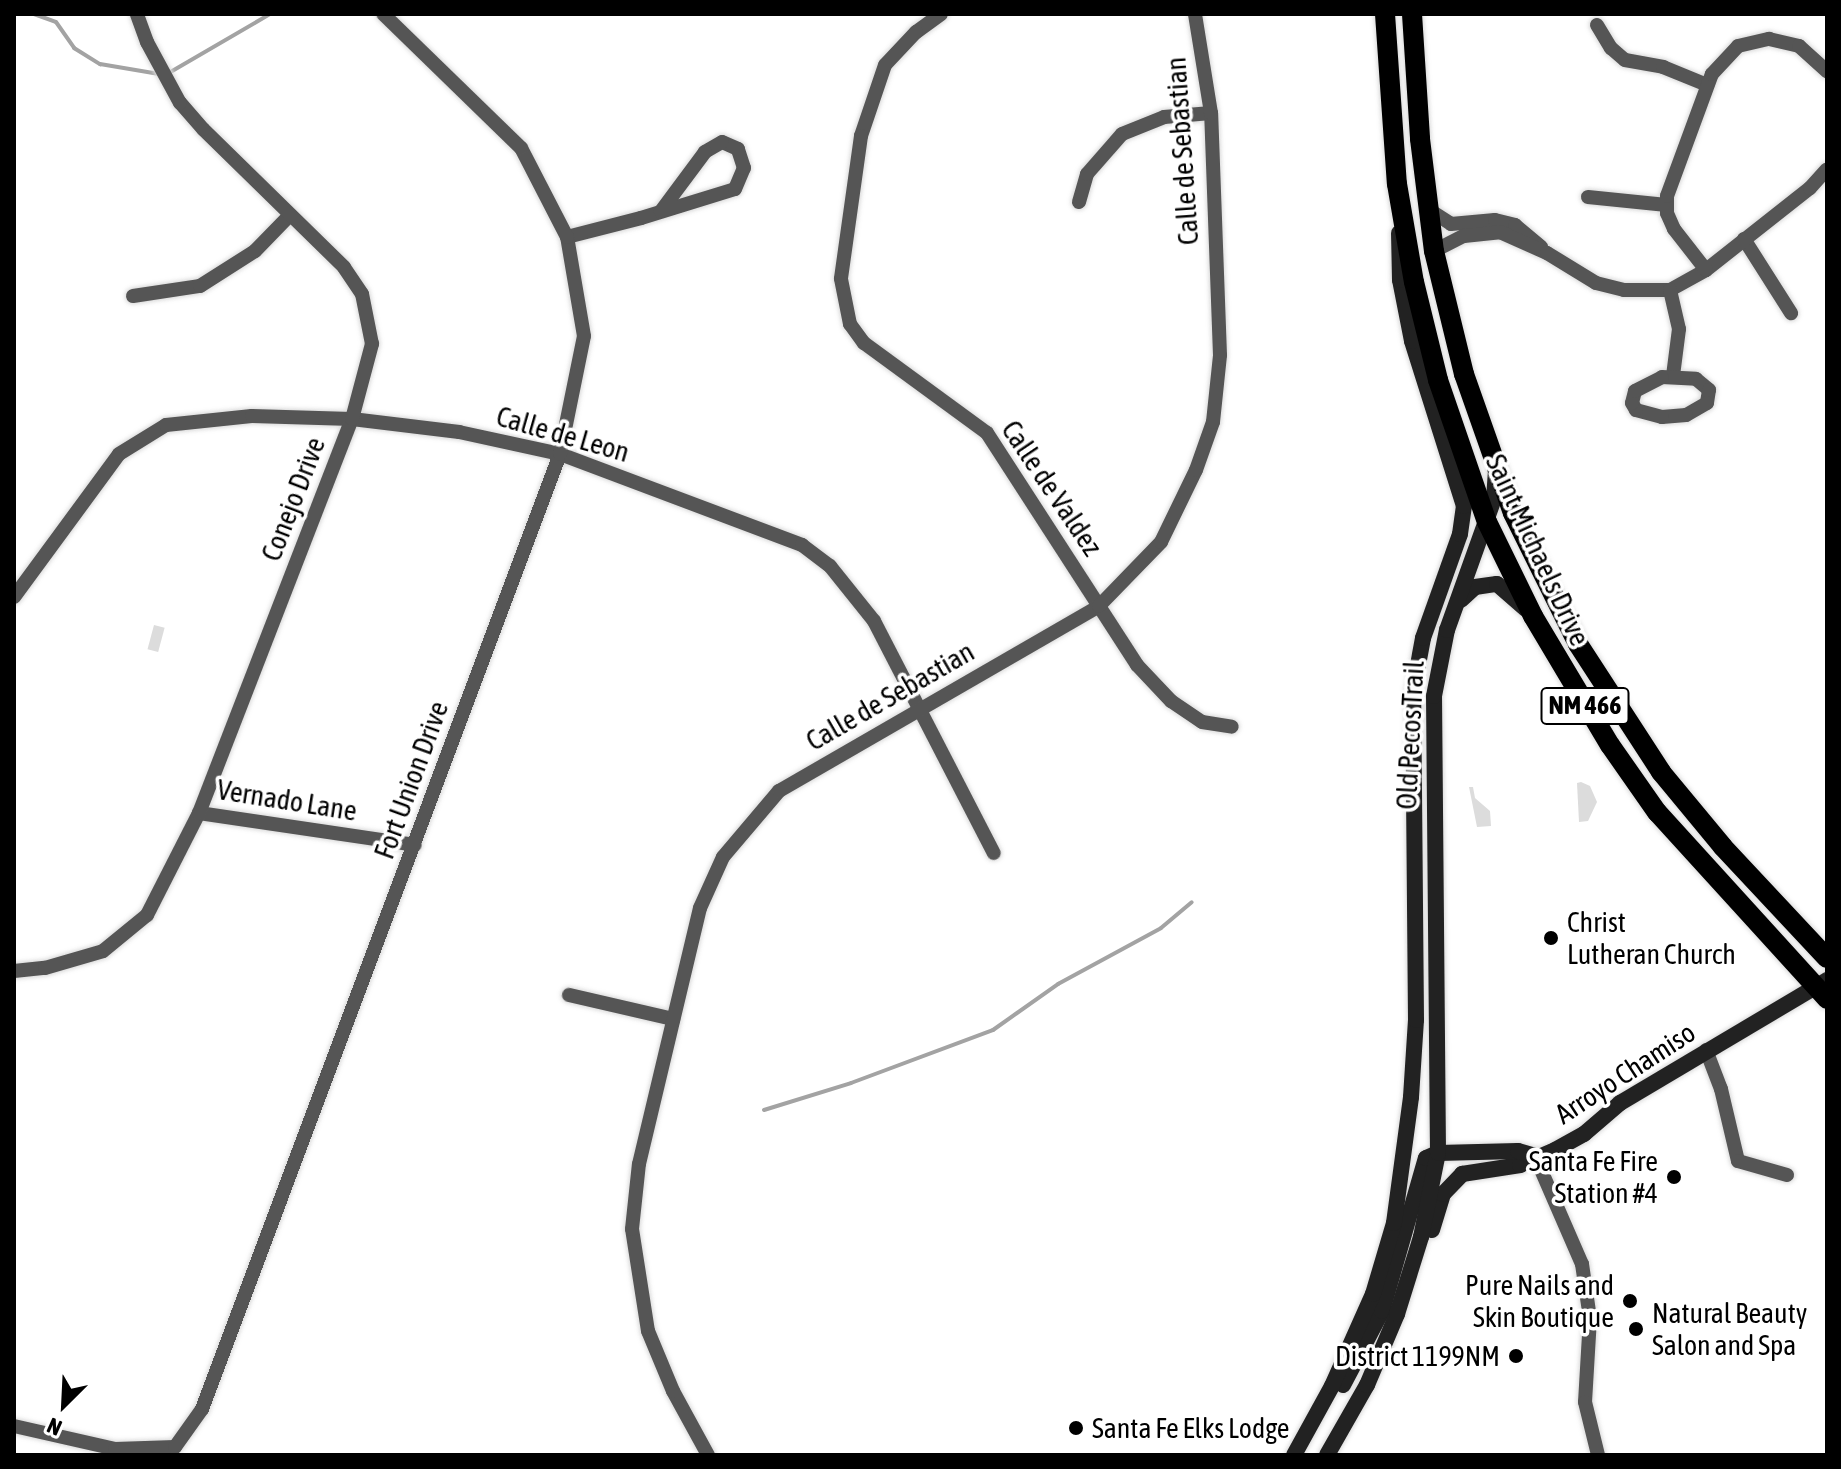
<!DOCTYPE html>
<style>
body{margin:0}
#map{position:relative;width:1841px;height:1469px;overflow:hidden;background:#fff;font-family:"Asap Condensed",sans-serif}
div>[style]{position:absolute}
.green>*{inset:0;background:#dcdcdc;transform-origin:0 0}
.stream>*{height:4px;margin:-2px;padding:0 2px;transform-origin:2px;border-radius:2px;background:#a3a3a3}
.roads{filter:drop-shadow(0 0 2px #dbdbdb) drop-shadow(0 0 2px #dbdbdb)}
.street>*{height:14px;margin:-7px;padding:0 7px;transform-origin:7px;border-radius:7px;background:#555}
.secondary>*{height:16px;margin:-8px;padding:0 8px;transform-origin:8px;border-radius:8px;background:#222}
.primary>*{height:20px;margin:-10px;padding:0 10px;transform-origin:10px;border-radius:10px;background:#000}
.dots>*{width:22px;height:22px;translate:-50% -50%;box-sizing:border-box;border:4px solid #fff;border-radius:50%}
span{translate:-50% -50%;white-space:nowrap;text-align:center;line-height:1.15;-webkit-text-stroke:7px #fff;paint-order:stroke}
.shield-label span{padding:2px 6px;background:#fff;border:2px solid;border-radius:6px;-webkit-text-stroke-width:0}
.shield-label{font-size:26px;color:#000;font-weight:700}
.street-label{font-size:28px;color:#000}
.poi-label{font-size:28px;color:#000}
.left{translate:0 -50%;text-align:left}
.right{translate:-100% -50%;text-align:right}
.frame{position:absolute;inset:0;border:16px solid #000;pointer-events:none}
.north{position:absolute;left:24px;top:1365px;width:80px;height:80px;-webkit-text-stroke:6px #fff;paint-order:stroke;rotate:204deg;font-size:22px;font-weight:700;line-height:32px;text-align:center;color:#000}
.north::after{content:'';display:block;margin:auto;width:28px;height:36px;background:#000;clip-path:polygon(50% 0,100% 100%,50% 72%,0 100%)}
</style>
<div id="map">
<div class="green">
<div style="left:154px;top:625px;width:11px;height:25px;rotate:15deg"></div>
<div style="clip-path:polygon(1581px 782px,1590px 786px,1597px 802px,1588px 821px,1579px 822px,1577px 783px)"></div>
<div style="clip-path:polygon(1469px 787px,1473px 787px,1475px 798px,1490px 811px,1491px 826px,1477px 827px)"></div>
</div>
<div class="stream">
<div style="left:34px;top:14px;width:23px;rotate:20deg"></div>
<div style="left:56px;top:22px;width:32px;rotate:55deg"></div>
<div style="left:74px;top:48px;width:31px;rotate:32deg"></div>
<div style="left:100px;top:64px;width:60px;rotate:9.6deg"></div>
<div style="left:167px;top:74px;width:119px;rotate:-30.2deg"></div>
<div style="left:764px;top:1110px;width:91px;rotate:-17.2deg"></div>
<div style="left:851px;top:1083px;width:152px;rotate:-20.5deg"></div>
<div style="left:993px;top:1030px;width:80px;rotate:-35.3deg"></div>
<div style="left:1058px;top:984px;width:117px;rotate:-28.5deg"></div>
<div style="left:1161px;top:928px;width:40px;rotate:-40deg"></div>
</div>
<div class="roads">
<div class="street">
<div style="left:941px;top:14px;width:31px;rotate:144deg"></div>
<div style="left:916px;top:32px;width:45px;rotate:133.2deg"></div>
<div style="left:885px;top:65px;width:75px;rotate:108.7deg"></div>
<div style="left:861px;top:136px;width:144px;rotate:98deg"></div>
<div style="left:841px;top:279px;width:46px;rotate:78.7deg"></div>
<div style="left:850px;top:324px;width:24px;rotate:54deg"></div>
<div style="left:864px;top:343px;width:152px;rotate:36.2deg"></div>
<div style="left:987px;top:433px;width:276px;rotate:57.1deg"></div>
<div style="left:1137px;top:665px;width:50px;rotate:46.6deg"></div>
<div style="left:1171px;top:701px;width:37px;rotate:34deg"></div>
<div style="left:1202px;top:722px;width:30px;rotate:9deg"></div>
<div style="left:1597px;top:25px;width:27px;rotate:59deg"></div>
<div style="left:1611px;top:48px;width:18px;rotate:41deg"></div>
<div style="left:1625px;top:60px;width:39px;rotate:10deg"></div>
<div style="left:1663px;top:67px;width:48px;rotate:22.2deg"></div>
<div style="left:1588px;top:197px;width:79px;rotate:5.8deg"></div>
<div style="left:1079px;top:202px;width:29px;rotate:-74deg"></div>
<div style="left:1087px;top:174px;width:53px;rotate:-48.8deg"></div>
<div style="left:1122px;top:134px;width:45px;rotate:-22deg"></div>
<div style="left:1164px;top:117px;width:47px;rotate:-4.9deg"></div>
<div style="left:1428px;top:209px;width:27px;rotate:33deg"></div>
<div style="left:1451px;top:224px;width:44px;rotate:-5.2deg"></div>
<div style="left:1495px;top:220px;width:21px;rotate:14deg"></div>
<div style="left:1515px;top:225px;width:34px;rotate:40deg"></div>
<div style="left:567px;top:237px;width:76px;rotate:-14.4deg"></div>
<div style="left:641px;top:218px;width:98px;rotate:-17.1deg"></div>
<div style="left:735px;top:189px;width:23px;rotate:-67deg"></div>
<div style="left:744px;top:168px;width:20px;rotate:-108deg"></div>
<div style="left:738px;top:149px;width:17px;rotate:-156deg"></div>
<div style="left:722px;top:142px;width:20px;rotate:150deg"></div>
<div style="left:705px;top:152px;width:74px;rotate:126.7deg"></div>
<div style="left:1744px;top:239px;width:88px;rotate:57.6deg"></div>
<div style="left:1434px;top:251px;width:34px;rotate:-27deg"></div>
<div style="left:1464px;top:236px;width:36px;rotate:-6deg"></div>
<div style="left:1500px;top:232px;width:51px;rotate:24.1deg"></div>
<div style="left:1547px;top:253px;width:57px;rotate:31.5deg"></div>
<div style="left:1596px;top:283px;width:29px;rotate:14deg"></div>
<div style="left:1624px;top:290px;width:46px"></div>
<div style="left:1670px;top:290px;width:41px;rotate:-29.1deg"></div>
<div style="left:1706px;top:270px;width:132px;rotate:-38.3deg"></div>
<div style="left:1810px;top:188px;width:25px;rotate:-48deg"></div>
<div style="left:1706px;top:270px;width:52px;rotate:-128deg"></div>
<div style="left:1674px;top:229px;width:17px;rotate:-114deg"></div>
<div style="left:1667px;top:213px;width:17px;rotate:-90deg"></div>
<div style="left:1667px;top:196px;width:130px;rotate:-69.8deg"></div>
<div style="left:1712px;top:74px;width:38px;rotate:-47deg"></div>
<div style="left:1738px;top:46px;width:32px;rotate:-13deg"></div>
<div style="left:1769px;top:39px;width:31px;rotate:13deg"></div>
<div style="left:1799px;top:46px;width:38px;rotate:42deg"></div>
<div style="left:1670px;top:290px;width:40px;rotate:77deg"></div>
<div style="left:1679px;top:329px;width:47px;rotate:97.3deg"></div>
<div style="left:133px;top:296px;width:68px;rotate:-8.5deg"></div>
<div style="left:200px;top:286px;width:65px;rotate:-32.5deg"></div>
<div style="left:255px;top:251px;width:50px;rotate:-45.8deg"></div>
<div style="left:1662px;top:377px;width:34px;rotate:3deg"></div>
<div style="left:1696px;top:379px;width:17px;rotate:40deg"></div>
<div style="left:1709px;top:390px;width:13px;rotate:99deg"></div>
<div style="left:1707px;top:403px;width:24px;rotate:150deg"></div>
<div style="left:1686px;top:415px;width:24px;rotate:175deg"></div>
<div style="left:1662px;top:417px;width:27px;rotate:-165deg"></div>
<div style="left:1636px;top:410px;width:8px;rotate:-120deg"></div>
<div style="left:1632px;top:403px;width:12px;rotate:-76deg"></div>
<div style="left:1635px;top:391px;width:30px;rotate:-27deg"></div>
<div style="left:14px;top:597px;width:177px;rotate:-53.7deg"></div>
<div style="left:119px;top:454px;width:55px;rotate:-31.7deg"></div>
<div style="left:166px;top:425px;width:86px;rotate:-6deg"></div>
<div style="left:252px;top:416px;width:100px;rotate:1.7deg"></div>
<div style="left:352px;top:419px;width:108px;rotate:6.9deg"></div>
<div style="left:459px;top:432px;width:103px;rotate:12.3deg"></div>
<div style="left:560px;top:454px;width:259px;rotate:20.6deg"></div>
<div style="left:802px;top:545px;width:35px;rotate:37deg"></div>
<div style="left:830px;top:566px;width:70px;rotate:51.3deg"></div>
<div style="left:874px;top:621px;width:261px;rotate:62.7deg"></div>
<div style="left:199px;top:813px;width:218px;rotate:8.4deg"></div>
<div style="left:14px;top:971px;width:31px;rotate:-6deg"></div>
<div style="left:45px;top:968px;width:60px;rotate:-16.3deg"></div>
<div style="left:103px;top:951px;width:57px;rotate:-39.3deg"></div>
<div style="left:147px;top:915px;width:114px;rotate:-63deg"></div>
<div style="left:199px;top:813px;width:423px;rotate:-68.8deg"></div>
<div style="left:352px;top:419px;width:78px;rotate:-75.1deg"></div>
<div style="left:372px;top:344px;width:51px;rotate:-101.3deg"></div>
<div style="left:362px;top:294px;width:32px;rotate:-124deg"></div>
<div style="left:344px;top:267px;width:197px;rotate:-135.6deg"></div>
<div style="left:203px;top:129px;width:35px;rotate:-131deg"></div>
<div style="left:180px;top:103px;width:69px;rotate:-118.4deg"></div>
<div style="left:147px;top:42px;width:30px;rotate:-110deg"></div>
<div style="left:569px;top:995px;width:107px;rotate:13deg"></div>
<div style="left:1706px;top:1050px;width:42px;rotate:69deg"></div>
<div style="left:1721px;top:1089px;width:74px;rotate:76.7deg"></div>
<div style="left:1738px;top:1161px;width:51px;rotate:15.9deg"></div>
<div style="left:1535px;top:1156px;width:118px;rotate:66.5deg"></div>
<div style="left:1582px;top:1264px;width:55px;rotate:81.6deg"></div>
<div style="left:1590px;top:1318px;width:84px;rotate:93.4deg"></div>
<div style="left:1585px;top:1402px;width:55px;rotate:76.2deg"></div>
<div style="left:14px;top:1426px;width:104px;rotate:12.8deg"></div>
<div style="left:115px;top:1449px;width:60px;rotate:-1.9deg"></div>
<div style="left:175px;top:1447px;width:47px;rotate:-54.6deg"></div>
<div style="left:202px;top:1409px;width:1020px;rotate:-69.45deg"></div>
<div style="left:560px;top:454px;width:120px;rotate:-78.5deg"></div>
<div style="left:584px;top:336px;width:100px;rotate:-99.7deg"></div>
<div style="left:567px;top:237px;width:100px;rotate:-117.3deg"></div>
<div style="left:521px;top:148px;width:192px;rotate:-135.8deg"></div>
<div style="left:708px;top:1455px;width:73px;rotate:-118.7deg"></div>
<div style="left:673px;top:1391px;width:65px;rotate:-112.6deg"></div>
<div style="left:648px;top:1331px;width:103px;rotate:-98.9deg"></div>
<div style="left:632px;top:1229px;width:65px;rotate:-83.9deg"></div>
<div style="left:639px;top:1164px;width:263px;rotate:-76.6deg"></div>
<div style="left:700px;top:908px;width:56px;rotate:-65.7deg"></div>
<div style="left:723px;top:857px;width:87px;rotate:-49.7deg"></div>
<div style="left:779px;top:791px;width:370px;rotate:-30deg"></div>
<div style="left:1099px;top:606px;width:89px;rotate:-45.9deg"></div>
<div style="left:1161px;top:542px;width:80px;rotate:-64.1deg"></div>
<div style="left:1196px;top:470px;width:51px;rotate:-70.5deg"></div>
<div style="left:1213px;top:422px;width:67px;rotate:-84deg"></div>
<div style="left:1220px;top:355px;width:242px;rotate:-92.1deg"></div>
<div style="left:1211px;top:113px;width:100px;rotate:-99.2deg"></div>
</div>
<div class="secondary">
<div style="left:1461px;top:600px;width:19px;rotate:-43deg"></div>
<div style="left:1475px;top:587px;width:22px;rotate:-8deg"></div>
<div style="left:1497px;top:584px;width:38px;rotate:41deg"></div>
<div style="left:1432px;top:1230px;width:38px;rotate:-73deg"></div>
<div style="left:1443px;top:1194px;width:28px;rotate:-46deg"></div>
<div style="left:1462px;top:1174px;width:59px;rotate:-8.8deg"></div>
<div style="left:1520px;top:1165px;width:38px;rotate:-23deg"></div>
<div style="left:1555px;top:1150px;width:33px;rotate:-29deg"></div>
<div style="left:1584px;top:1134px;width:48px;rotate:-40.7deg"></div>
<div style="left:1620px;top:1103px;width:241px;rotate:-30.7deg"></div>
<div style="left:1343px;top:1385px;width:84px;rotate:-62.2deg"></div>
<div style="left:1382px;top:1311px;width:159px;rotate:-74deg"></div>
<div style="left:1426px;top:1158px;width:13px;rotate:-23deg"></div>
<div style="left:1438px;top:1153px;width:80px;rotate:-1.4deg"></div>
<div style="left:1518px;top:1151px;width:18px;rotate:16deg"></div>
<div style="left:1294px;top:1455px;width:79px;rotate:-61.2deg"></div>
<div style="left:1332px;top:1386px;width:101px;rotate:-66deg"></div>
<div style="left:1373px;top:1294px;width:74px;rotate:-73.5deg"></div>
<div style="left:1394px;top:1223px;width:127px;rotate:-82.3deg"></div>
<div style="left:1411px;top:1097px;width:77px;rotate:-86.3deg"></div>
<div style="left:1416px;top:1020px;width:328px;rotate:-90.5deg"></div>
<div style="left:1413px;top:692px;width:55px;rotate:-79.5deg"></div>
<div style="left:1423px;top:638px;width:110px;rotate:-70.4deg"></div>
<div style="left:1460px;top:534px;width:28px;rotate:-82deg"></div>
<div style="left:1464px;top:506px;width:173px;rotate:-107.5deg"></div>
<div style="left:1412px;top:341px;width:62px;rotate:-101.1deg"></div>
<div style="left:1400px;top:280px;width:47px;rotate:-91.2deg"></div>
<div style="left:1327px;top:1455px;width:81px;rotate:-60.3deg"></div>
<div style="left:1367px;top:1385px;width:77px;rotate:-67.1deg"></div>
<div style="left:1397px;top:1314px;width:81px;rotate:-72.7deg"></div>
<div style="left:1421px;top:1237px;width:86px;rotate:-78.6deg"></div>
<div style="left:1438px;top:1153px;width:457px;rotate:-90.5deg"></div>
<div style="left:1434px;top:696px;width:67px;rotate:-78.9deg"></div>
<div style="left:1447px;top:630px;width:139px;rotate:-70.3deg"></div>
<div style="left:1494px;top:499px;width:30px;rotate:-86deg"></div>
</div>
<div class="primary">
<div style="left:1385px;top:14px;width:170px;rotate:86deg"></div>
<div style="left:1397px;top:184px;width:99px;rotate:80.2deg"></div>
<div style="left:1414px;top:282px;width:101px;rotate:76.2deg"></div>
<div style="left:1438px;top:380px;width:150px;rotate:71deg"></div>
<div style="left:1487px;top:522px;width:105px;rotate:63.9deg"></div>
<div style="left:1533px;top:616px;width:150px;rotate:59.2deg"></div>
<div style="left:1610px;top:745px;width:82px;rotate:55deg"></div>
<div style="left:1657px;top:812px;width:253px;rotate:47.7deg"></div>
<div style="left:1412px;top:14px;width:125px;rotate:86.3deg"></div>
<div style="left:1420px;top:139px;width:113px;rotate:82.9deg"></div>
<div style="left:1434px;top:251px;width:127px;rotate:76.3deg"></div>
<div style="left:1464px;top:374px;width:147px;rotate:70.6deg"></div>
<div style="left:1513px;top:513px;width:146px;rotate:63.6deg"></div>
<div style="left:1578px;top:644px;width:153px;rotate:57deg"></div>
<div style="left:1661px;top:772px;width:97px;rotate:50.4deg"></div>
<div style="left:1723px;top:847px;width:152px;rotate:46.9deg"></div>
</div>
</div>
<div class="dots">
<div style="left:1551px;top:938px;background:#000"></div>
<div style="left:1674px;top:1177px;background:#000"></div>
<div style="left:1630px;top:1301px;background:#000"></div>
<div style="left:1636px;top:1329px;background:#000"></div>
<div style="left:1516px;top:1356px;background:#000"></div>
<div style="left:1076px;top:1428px;background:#000"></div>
</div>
<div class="shield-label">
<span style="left:1585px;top:706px">NM 466</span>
</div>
<div class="street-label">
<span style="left:1182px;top:151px;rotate:-94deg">Calle de Sebastian</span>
<span style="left:563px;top:434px;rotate:16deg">Calle de Leon</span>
<span style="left:1052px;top:488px;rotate:56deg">Calle de Valdez</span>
<span style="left:293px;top:499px;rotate:-69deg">Conejo Drive</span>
<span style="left:1538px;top:550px;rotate:65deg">Saint Michaels Drive</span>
<span style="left:890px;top:696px;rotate:-30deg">Calle de Sebastian</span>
<span style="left:1410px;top:735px;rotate:-87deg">Old Pecos Trail</span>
<span style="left:411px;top:780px;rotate:-70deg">Fort Union Drive</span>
<span style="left:287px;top:800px;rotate:9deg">Vernado Lane</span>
<span style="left:1625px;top:1073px;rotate:-33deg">Arroyo Chamiso</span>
</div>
<div class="poi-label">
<span class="left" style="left:1567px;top:938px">Christ<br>Lutheran Church</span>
<span class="right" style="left:1658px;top:1177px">Santa Fe Fire<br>Station #4</span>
<span class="right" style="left:1614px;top:1301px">Pure Nails and<br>Skin Boutique</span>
<span class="left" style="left:1652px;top:1329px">Natural Beauty<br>Salon and Spa</span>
<span class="right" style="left:1500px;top:1356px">District 1199NM</span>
<span class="left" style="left:1092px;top:1428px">Santa Fe Elks Lodge</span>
</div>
<div class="frame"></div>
<div class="north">N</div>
</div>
